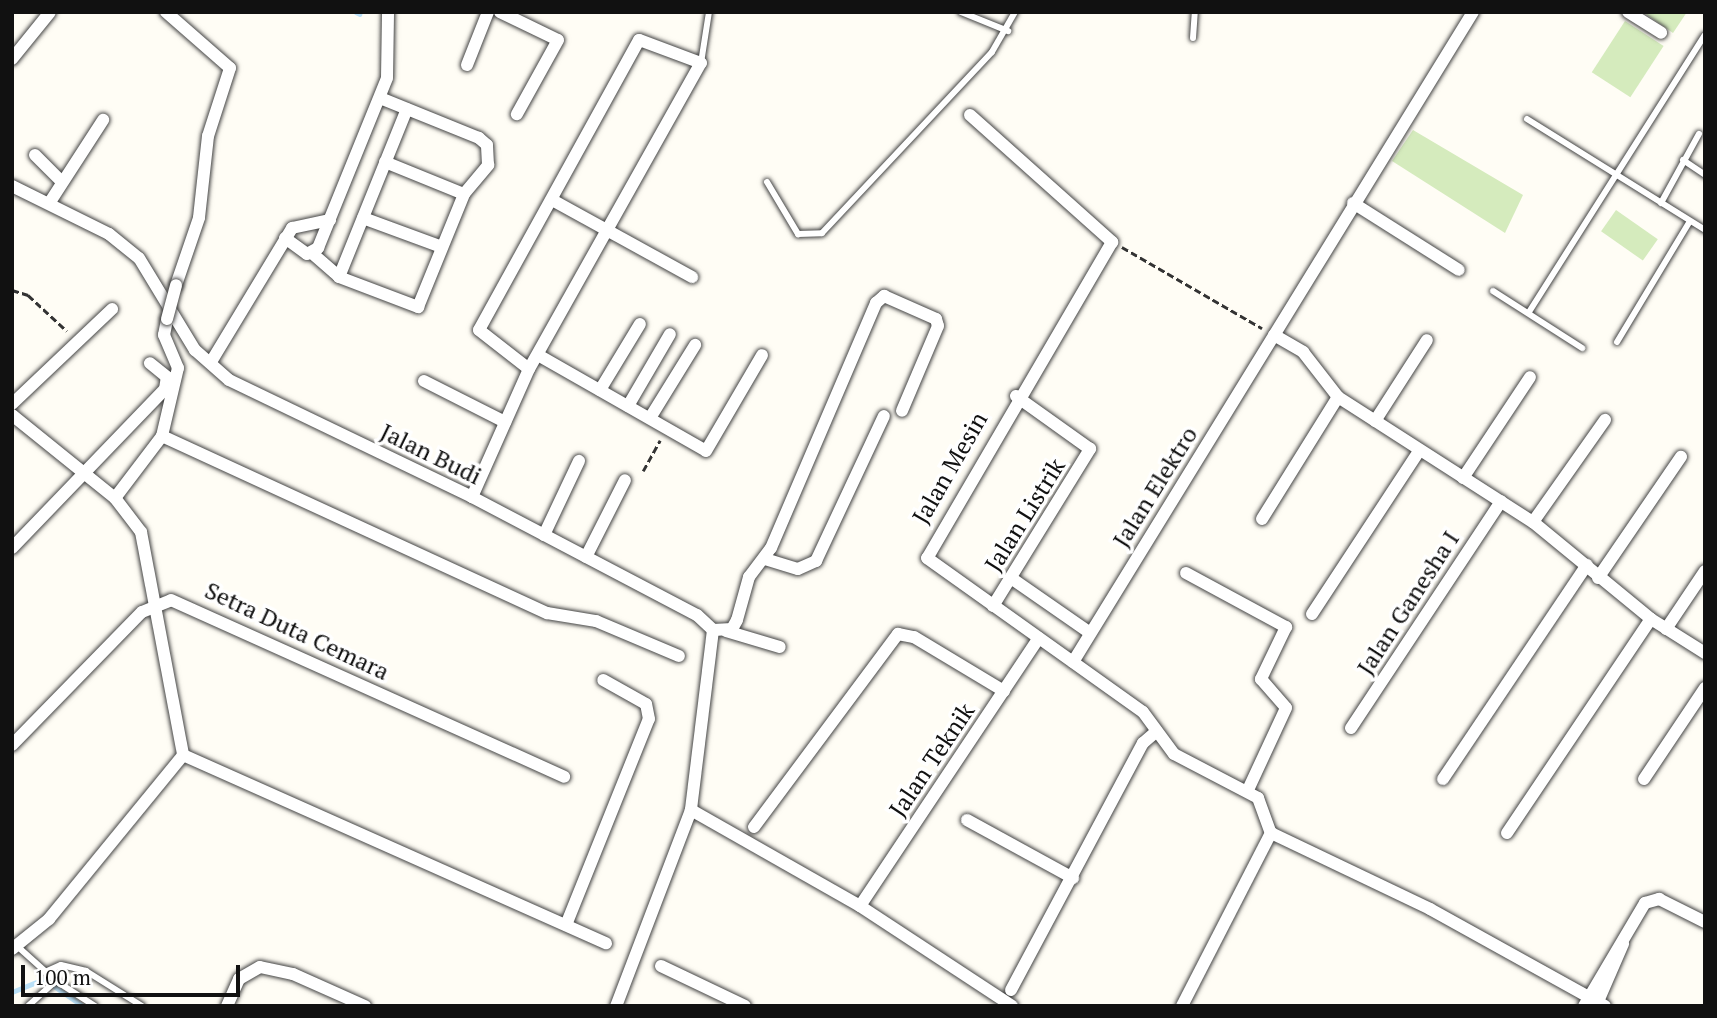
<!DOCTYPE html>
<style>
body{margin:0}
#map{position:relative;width:1717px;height:1018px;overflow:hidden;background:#fffdf5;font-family:"PT Serif",serif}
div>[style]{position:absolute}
.green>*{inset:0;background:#d5ebbd;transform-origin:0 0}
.stream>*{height:4.5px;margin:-2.25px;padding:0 2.25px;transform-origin:2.25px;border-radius:2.25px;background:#b9e0f7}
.path>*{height:2.5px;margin-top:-1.25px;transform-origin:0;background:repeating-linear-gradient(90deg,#333 0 7px,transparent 0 10.5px)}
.roads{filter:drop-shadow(0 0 2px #444) drop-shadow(0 0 2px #444)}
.service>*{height:6px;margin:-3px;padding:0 3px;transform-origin:3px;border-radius:3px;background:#fff}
.minor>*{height:12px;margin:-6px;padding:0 6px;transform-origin:6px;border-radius:6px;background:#fff}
.bridges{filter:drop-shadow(0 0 2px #444) drop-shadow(0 0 2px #444)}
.minor-bridge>*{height:12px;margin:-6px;padding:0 6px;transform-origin:6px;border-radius:6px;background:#fff}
span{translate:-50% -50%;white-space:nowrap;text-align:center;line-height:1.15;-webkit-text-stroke:7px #fff;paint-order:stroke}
.street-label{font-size:24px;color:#111}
.frame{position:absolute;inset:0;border:14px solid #111;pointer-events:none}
.scale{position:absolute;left:21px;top:965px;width:219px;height:32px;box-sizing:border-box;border:4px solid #111;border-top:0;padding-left:9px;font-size:21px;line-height:24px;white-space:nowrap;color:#111;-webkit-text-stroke:5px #fff;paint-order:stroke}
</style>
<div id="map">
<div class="green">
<div style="clip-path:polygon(1643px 12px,1687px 12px,1673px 33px)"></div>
<div style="left:1625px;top:21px;width:46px;height:61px;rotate:33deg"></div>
<div style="clip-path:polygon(1413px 130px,1523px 195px,1505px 233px,1392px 161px)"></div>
<div style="left:1616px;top:210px;width:51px;height:26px;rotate:35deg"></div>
</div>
<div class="stream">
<div style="left:356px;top:12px;width:4px;rotate:27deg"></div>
<div style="left:12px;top:992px;width:35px;rotate:-22deg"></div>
<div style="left:44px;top:979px;width:47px;rotate:34.7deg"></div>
</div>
<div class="path">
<div style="left:1122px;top:247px;width:162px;rotate:30.1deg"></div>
<div style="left:12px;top:290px;width:17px;rotate:17deg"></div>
<div style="left:28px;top:295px;width:53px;rotate:42.7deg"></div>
<div style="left:643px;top:471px;width:35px;rotate:-61deg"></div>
</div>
<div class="roads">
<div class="service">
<div style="left:961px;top:12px;width:51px;rotate:22deg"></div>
<div style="left:1193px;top:38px;width:26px;rotate:-86deg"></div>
<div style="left:701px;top:63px;width:52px;rotate:-81.1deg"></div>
<div style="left:1527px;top:119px;width:210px;rotate:31.9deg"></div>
<div style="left:1683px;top:160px;width:27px;rotate:34deg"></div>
<div style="left:767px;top:182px;width:61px;rotate:59.2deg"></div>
<div style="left:798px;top:234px;width:24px;rotate:-2deg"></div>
<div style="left:822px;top:233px;width:248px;rotate:-46.8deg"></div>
<div style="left:992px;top:52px;width:46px;rotate:-60.1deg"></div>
<div style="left:1661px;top:203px;width:79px;rotate:-61.2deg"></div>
<div style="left:1493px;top:291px;width:106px;rotate:32.6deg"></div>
<div style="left:1529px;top:312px;width:328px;rotate:-57.6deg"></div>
<div style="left:1617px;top:342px;width:141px;rotate:-58.9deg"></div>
<div style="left:17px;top:946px;width:52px;rotate:41.9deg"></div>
<div style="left:45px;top:972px;width:17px;rotate:-24deg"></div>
<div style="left:61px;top:965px;width:26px;rotate:13deg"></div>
<div style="left:86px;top:971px;width:66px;rotate:32deg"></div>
<div style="left:28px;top:1006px;width:38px;rotate:-42deg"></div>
<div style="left:56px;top:981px;width:46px;rotate:32.7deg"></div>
</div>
<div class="minor">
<div style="left:166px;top:12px;width:85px;rotate:41.2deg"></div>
<div style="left:230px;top:68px;width:71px;rotate:107.9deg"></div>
<div style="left:208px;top:136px;width:82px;rotate:96.3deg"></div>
<div style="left:199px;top:218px;width:71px;rotate:108.9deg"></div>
<div style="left:500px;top:12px;width:64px;rotate:25.8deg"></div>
<div style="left:558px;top:40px;width:85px;rotate:119deg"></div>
<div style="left:1628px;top:12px;width:39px;rotate:32deg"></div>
<div style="left:12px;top:59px;width:60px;rotate:-51deg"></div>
<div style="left:467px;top:65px;width:57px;rotate:-68.4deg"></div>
<div style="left:970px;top:115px;width:191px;rotate:41.8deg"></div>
<div style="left:1112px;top:242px;width:366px;rotate:120.3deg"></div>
<div style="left:927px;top:558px;width:265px;rotate:35.5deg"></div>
<div style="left:1143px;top:712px;width:52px;rotate:53.6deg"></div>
<div style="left:1174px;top:754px;width:95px;rotate:27.6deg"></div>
<div style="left:1258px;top:798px;width:37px;rotate:70deg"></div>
<div style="left:35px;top:155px;width:38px;rotate:45deg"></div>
<div style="left:385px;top:162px;width:85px;rotate:22.1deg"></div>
<div style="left:12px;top:186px;width:108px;rotate:26.3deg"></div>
<div style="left:109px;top:234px;width:38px;rotate:39deg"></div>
<div style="left:139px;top:258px;width:108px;rotate:58.7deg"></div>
<div style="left:195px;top:350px;width:45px;rotate:41.4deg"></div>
<div style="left:229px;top:380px;width:270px;rotate:25.7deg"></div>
<div style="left:472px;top:497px;width:254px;rotate:27.7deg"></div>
<div style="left:697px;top:615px;width:22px;rotate:43deg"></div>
<div style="left:713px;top:630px;width:181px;rotate:97deg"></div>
<div style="left:691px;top:810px;width:210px;rotate:110.9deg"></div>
<div style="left:552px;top:200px;width:160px;rotate:28.8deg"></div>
<div style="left:50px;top:202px;width:98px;rotate:-57.1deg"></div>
<div style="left:1353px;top:203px;width:125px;rotate:32.3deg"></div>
<div style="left:363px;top:218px;width:84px;rotate:20.2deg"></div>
<div style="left:285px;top:238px;width:27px;rotate:36deg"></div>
<div style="left:307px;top:254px;width:13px;rotate:-29deg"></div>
<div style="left:318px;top:248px;width:183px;rotate:-67.9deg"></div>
<div style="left:387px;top:78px;width:66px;rotate:-89.1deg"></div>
<div style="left:313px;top:254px;width:35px;rotate:41deg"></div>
<div style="left:339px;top:277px;width:85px;rotate:20.8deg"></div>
<div style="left:418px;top:307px;width:122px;rotate:-67.8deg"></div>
<div style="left:464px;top:194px;width:38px;rotate:-50deg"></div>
<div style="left:488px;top:165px;width:20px;rotate:-93deg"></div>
<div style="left:487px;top:145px;width:11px;rotate:-139deg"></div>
<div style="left:479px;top:138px;width:107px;rotate:-158deg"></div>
<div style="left:339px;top:277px;width:181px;rotate:-68deg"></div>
<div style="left:1274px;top:335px;width:34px;rotate:30deg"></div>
<div style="left:1303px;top:352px;width:57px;rotate:52.1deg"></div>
<div style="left:1338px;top:397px;width:232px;rotate:32.7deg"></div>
<div style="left:1533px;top:522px;width:153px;rotate:39.4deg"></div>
<div style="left:1651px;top:619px;width:64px;rotate:32.2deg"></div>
<div style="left:538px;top:355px;width:193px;rotate:29.7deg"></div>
<div style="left:706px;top:451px;width:111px;rotate:-59.7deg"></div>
<div style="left:211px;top:362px;width:157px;rotate:-58.8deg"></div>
<div style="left:292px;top:228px;width:39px;rotate:-12deg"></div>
<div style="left:424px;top:381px;width:91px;rotate:26.8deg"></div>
<div style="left:600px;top:390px;width:77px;rotate:-58.8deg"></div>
<div style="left:12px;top:404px;width:138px;rotate:-43.5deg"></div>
<div style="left:628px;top:406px;width:83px;rotate:-59.7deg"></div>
<div style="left:12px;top:415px;width:132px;rotate:38.9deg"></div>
<div style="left:115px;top:498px;width:43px;rotate:52.6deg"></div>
<div style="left:141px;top:532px;width:227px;rotate:79.3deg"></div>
<div style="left:650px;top:418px;width:86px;rotate:-58.3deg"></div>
<div style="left:1375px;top:421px;width:96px;rotate:-57.3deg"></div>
<div style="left:162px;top:436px;width:424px;rotate:24.7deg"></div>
<div style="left:547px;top:613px;width:50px;rotate:9.3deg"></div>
<div style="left:596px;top:621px;width:90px;rotate:22.9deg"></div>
<div style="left:1463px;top:478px;width:121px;rotate:-56.4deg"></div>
<div style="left:472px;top:497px;width:140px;rotate:-66deg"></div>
<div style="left:529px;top:369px;width:351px;rotate:-60.7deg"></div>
<div style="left:701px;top:63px;width:66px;rotate:-159.6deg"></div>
<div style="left:639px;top:40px;width:331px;rotate:118.9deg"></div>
<div style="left:479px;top:330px;width:63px;rotate:38deg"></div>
<div style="left:115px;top:498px;width:78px;rotate:-52.8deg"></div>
<div style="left:162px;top:436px;width:70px;rotate:-76.8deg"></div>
<div style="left:178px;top:368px;width:36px;rotate:-113deg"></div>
<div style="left:164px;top:335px;width:16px;rotate:-79deg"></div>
<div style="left:1262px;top:519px;width:144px;rotate:-58.1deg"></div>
<div style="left:1533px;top:522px;width:125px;rotate:-54.8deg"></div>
<div style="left:544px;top:535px;width:82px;rotate:-64.7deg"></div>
<div style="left:12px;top:548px;width:221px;rotate:-46.1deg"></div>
<div style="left:165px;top:389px;width:12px;rotate:-81deg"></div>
<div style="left:167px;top:377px;width:22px;rotate:-141deg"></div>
<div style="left:586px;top:557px;width:86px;rotate:-63.1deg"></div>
<div style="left:765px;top:559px;width:34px;rotate:17deg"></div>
<div style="left:798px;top:569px;width:20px;rotate:-24deg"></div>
<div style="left:816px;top:561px;width:160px;rotate:-64.9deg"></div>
<div style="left:1186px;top:573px;width:114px;rotate:28.4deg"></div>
<div style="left:1286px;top:627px;width:58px;rotate:115.7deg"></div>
<div style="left:1261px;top:679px;width:38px;rotate:49deg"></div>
<div style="left:1286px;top:708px;width:90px;rotate:114.9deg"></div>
<div style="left:1011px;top:578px;width:96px;rotate:34.8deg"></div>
<div style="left:1598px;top:578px;width:147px;rotate:-55.6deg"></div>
<div style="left:993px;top:606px;width:185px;rotate:-58.3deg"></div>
<div style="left:1090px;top:449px;width:91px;rotate:-144.4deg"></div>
<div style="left:1312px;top:614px;width:195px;rotate:-56.7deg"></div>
<div style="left:1666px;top:629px;width:70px;rotate:-56.1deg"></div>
<div style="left:713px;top:630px;width:19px;rotate:-3deg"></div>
<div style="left:732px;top:629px;width:10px;rotate:-61deg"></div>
<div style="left:737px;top:620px;width:45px;rotate:-74.4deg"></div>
<div style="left:749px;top:577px;width:36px;rotate:-53deg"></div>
<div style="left:771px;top:548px;width:267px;rotate:-66.8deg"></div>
<div style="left:876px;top:303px;width:11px;rotate:-41deg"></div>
<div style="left:884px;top:296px;width:57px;rotate:23.9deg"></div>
<div style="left:936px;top:319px;width:7px;rotate:74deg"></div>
<div style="left:938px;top:326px;width:92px;rotate:113deg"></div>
<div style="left:726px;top:631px;width:56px;rotate:16.5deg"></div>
<div style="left:1073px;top:662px;width:763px;rotate:-58.39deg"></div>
<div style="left:1351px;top:728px;width:272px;rotate:-56.5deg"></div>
<div style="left:12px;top:745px;width:186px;rotate:-45.7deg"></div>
<div style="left:142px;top:612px;width:31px;rotate:-22deg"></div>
<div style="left:171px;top:600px;width:431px;rotate:24.2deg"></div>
<div style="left:183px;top:755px;width:463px;rotate:24deg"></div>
<div style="left:1443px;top:779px;width:258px;rotate:-56.1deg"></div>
<div style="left:1644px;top:779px;width:110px;rotate:-56.2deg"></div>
<div style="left:691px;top:810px;width:194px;rotate:29.6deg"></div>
<div style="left:860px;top:906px;width:182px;rotate:33.3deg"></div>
<div style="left:967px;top:820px;width:121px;rotate:28.7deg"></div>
<div style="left:754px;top:827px;width:241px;rotate:-53.3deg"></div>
<div style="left:898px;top:634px;width:16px;rotate:11deg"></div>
<div style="left:914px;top:637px;width:105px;rotate:31deg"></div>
<div style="left:1271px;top:833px;width:176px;rotate:25.5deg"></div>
<div style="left:1430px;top:909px;width:200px;rotate:29deg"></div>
<div style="left:1507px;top:833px;width:258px;rotate:-56.1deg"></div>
<div style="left:860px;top:906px;width:322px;rotate:-56.3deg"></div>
<div style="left:566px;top:925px;width:222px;rotate:-68.1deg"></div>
<div style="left:649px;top:719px;width:15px;rotate:-101deg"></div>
<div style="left:646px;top:704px;width:49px;rotate:-150.8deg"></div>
<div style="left:12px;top:949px;width:48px;rotate:-39deg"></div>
<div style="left:49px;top:919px;width:212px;rotate:-50.7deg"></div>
<div style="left:661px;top:966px;width:93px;rotate:25.5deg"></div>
<div style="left:1011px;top:990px;width:280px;rotate:-61.9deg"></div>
<div style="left:1143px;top:743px;width:18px;rotate:-41deg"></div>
<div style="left:227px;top:1006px;width:30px;rotate:-66deg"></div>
<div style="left:239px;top:979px;width:24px;rotate:-30deg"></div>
<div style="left:260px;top:967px;width:34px;rotate:12deg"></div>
<div style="left:293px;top:974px;width:79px;rotate:24deg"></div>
<div style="left:1182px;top:1006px;width:195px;rotate:-62.8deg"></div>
<div style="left:1584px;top:1006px;width:120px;rotate:-59.4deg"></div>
<div style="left:1645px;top:903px;width:15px;rotate:-16deg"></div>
<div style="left:1659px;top:899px;width:51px;rotate:26.6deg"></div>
<div style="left:1596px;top:1006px;width:68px;rotate:-66.5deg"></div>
</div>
</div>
<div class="bridges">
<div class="minor-bridge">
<div style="left:167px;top:319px;width:35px;rotate:-75deg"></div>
</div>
</div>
<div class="street-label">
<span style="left:431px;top:454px;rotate:26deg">Jalan Budi</span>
<span style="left:950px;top:468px;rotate:-60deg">Jalan Mesin</span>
<span style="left:1155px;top:487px;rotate:-58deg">Jalan Elektro</span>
<span style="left:1025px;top:515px;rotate:-58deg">Jalan Listrik</span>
<span style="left:1408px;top:603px;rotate:-57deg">Jalan Ganesha I</span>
<span style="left:297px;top:631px;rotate:25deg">Setra Duta Cemara</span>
<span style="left:932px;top:760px;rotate:-56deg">Jalan Teknik</span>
</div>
<div class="frame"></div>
<div class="scale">100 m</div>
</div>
